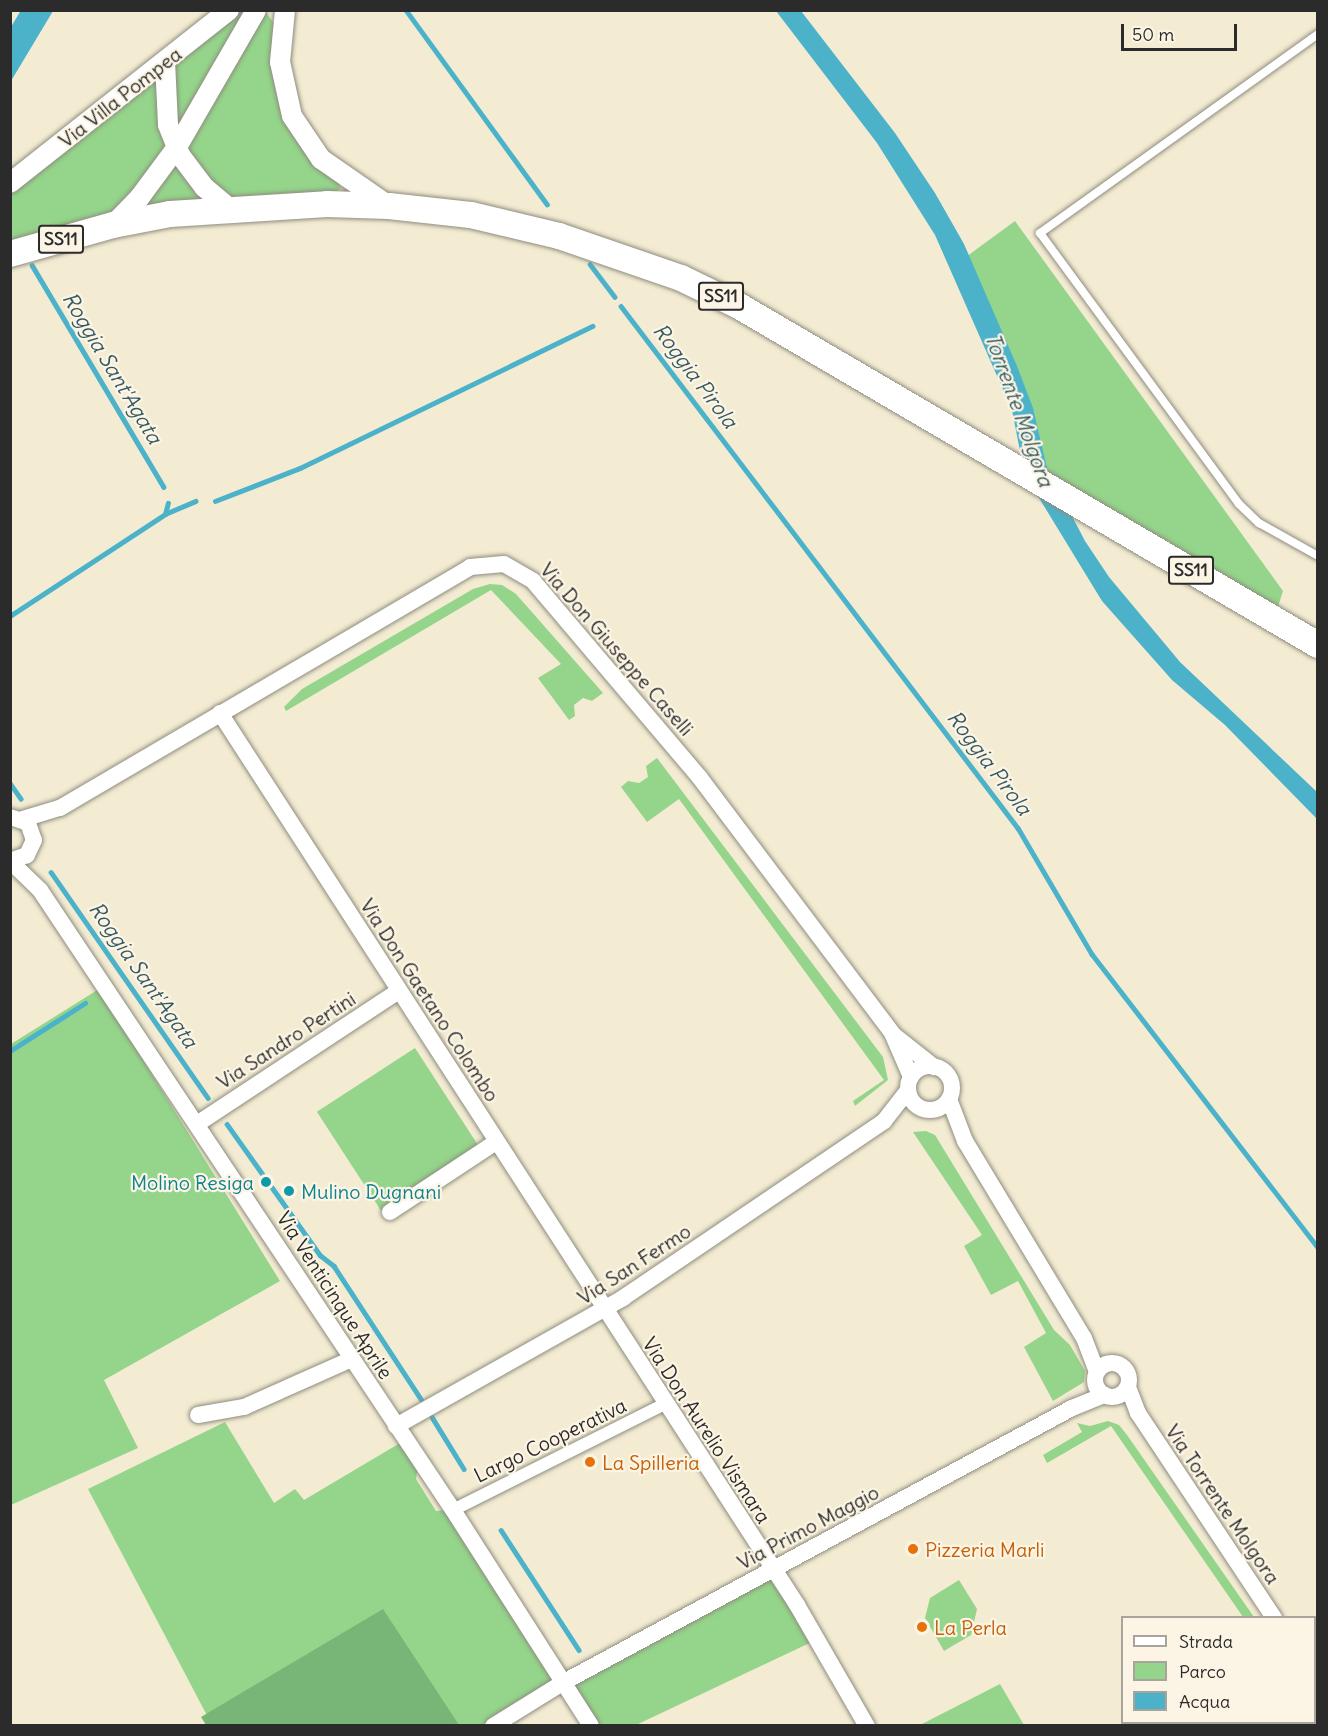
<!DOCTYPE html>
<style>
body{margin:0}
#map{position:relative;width:1328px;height:1736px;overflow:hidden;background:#f3ecd3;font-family:Delius,sans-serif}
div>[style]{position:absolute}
.green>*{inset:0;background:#94d58b;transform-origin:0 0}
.forest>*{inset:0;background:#77b677}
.water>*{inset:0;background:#4bb2ca}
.stream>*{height:4.5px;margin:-2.25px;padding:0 2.25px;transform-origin:2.25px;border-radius:2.25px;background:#4bb2ca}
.roads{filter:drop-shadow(0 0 2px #8f8c7f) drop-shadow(0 0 2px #8f8c7f)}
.service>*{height:8px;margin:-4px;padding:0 4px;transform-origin:4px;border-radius:4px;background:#fff}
.pedestrian>*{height:12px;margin:-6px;padding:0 6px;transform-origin:6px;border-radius:6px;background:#fff}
.minor>*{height:16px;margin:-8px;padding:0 8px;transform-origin:8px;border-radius:8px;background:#fff}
.minor>.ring{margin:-8px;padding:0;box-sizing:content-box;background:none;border:16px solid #fff;border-radius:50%}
.tertiary>*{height:20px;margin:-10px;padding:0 10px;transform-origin:10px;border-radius:10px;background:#fff}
.primary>*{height:26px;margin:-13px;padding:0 13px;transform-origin:13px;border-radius:13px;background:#fff}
.dots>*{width:16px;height:16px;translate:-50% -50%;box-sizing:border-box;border:3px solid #fcf5e5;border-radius:50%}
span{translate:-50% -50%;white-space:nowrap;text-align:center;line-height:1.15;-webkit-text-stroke:4.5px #fcf5e5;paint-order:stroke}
.shield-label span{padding:2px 4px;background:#fcf5e5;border:2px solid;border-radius:4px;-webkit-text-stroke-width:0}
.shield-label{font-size:18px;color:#2b2b2b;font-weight:700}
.street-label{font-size:20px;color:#2b2b2b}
.culture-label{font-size:20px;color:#0d838f}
.right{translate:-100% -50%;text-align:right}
.left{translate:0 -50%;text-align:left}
.food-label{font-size:20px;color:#c56008}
.water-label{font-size:21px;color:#365a63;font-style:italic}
.frame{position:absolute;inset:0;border:12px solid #2b2b2b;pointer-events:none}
.legend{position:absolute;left:1121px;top:1616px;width:195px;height:108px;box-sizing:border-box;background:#fcf5e5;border:2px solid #a8a49b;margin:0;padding:8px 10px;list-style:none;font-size:18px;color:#2b2b2b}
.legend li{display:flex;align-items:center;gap:12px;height:30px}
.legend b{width:30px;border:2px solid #a8a49b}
.scale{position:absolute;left:1121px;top:24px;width:116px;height:27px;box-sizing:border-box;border:3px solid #2b2b2b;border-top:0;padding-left:8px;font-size:18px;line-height:21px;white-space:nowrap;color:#2b2b2b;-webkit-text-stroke:4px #fcf5e5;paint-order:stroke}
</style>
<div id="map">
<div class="green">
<div style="clip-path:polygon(238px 11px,265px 11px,276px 26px,276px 83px,341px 188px,332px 194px,11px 244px,11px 192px)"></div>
<div style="clip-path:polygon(1015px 221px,1283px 591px,1274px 619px,1046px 483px,959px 262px)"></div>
<div style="clip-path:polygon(490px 584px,502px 585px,516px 594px,603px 693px,592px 701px,583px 698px,574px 705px,575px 716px,569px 720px,538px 678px,561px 664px,491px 590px,286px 711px,284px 707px,302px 689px,473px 589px)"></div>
<div style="clip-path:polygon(657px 758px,883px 1057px,888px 1080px,855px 1106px,853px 1101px,884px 1080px,679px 799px,647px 822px,621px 787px,628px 781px,639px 783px,648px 777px,646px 766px)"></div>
<div style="clip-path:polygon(99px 989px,280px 1281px,104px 1380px,138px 1448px,11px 1505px,11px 1044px)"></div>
<div style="left:415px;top:1048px;width:123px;height:117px;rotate:57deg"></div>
<div style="clip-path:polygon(926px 1131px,935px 1135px,1054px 1330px,1070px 1345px,1085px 1371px,1084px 1382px,1053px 1401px,1024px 1347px,1046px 1333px,1018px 1281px,991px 1295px,964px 1246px,982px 1235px,913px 1132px)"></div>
<div style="clip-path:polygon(1108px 1421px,1119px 1425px,1127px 1435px,1254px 1617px,1243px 1617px,1111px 1426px,1047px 1463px,1043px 1455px,1082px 1432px,1077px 1423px,1090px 1426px)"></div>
<div style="clip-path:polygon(225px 1422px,274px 1503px,295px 1489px,304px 1500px,400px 1443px,418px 1467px,416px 1479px,436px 1511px,446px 1510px,559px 1679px,482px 1725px,212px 1725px,88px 1489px)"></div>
<div style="clip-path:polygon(771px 1572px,818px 1639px,636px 1725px,593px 1725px,565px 1682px)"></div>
<div style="clip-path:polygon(959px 1580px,977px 1609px,971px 1635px,944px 1651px,925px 1618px,930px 1598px)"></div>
<div style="clip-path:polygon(1000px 1684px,1024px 1725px,920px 1725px)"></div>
</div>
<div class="forest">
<div style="clip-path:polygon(383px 1609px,459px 1725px,206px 1725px,201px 1717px)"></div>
</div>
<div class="water">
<div style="clip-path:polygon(21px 10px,53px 11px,11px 81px,11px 27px)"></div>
<div style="clip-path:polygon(776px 11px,801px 11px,895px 133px,935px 193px,964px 244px,1017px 366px,1033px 408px,1047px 468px,1085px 541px,1109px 577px,1180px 662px,1317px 792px,1317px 819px,1225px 725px,1172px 680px,1102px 601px,1036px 493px,1020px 451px,1012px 410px,935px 235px,877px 143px)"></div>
</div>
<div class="stream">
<div style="left:406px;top:10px;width:240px;rotate:54deg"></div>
<div style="left:590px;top:264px;width:41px;rotate:52.9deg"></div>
<div style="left:32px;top:265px;width:258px;rotate:59.3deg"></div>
<div style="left:621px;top:306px;width:656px;rotate:52.75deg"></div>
<div style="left:1018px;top:828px;width:146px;rotate:59.6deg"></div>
<div style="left:1092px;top:954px;width:370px;rotate:52.4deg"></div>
<div style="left:215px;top:501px;width:91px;rotate:-21.2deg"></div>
<div style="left:300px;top:468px;width:325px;rotate:-25.9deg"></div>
<div style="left:165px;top:514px;width:33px;rotate:-23deg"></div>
<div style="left:10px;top:616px;width:186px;rotate:-33.3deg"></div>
<div style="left:165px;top:514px;width:11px;rotate:-75deg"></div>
<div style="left:10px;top:783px;width:19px;rotate:55deg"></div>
<div style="left:51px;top:872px;width:275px;rotate:55.2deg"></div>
<div style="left:10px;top:1051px;width:89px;rotate:-32.6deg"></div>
<div style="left:227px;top:1124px;width:161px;rotate:54.6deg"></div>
<div style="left:320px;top:1255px;width:18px;rotate:38deg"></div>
<div style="left:334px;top:1266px;width:159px;rotate:56.8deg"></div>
<div style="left:432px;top:1417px;width:61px;rotate:58.4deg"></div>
<div style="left:501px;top:1530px;width:143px;rotate:57deg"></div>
</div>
<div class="roads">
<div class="service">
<div style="left:1318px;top:34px;width:342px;rotate:144.4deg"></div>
<div style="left:1040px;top:233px;width:336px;rotate:53.7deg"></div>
<div style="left:1239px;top:504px;width:28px;rotate:44deg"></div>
<div style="left:1259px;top:523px;width:68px;rotate:29.2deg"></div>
</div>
<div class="pedestrian">
<div style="left:453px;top:1510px;width:237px;rotate:-26.6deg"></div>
</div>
<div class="minor">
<div style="left:220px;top:713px;width:1062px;rotate:57.1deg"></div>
<div style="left:797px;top:1605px;width:140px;rotate:60deg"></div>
<div style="left:10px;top:817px;width:19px;rotate:18deg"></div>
<div style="left:28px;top:823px;width:18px;rotate:71deg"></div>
<div style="left:34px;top:840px;width:17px;rotate:115deg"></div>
<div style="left:27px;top:855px;width:18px;rotate:161deg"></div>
<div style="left:23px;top:819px;width:39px;rotate:-17deg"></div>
<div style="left:60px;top:808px;width:476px;rotate:-30.4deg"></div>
<div style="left:470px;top:567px;width:34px;rotate:-5deg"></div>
<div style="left:504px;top:564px;width:34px;rotate:30deg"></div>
<div style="left:533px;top:581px;width:258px;rotate:49.7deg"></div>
<div style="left:700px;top:778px;width:319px;rotate:53deg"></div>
<div style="left:892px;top:1033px;width:48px;rotate:66.6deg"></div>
<div style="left:10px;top:861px;width:42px;rotate:44deg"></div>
<div style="left:40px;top:890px;width:745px;rotate:56.33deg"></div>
<div style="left:453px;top:1510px;width:256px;rotate:57.4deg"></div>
<div style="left:895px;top:1036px;width:50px;rotate:38.5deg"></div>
<div class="ring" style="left:908px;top:1066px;width:28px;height:28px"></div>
<div style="left:949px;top:1099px;width:45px;rotate:69.1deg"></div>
<div style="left:965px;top:1141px;width:230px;rotate:58.9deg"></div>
<div style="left:1084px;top:1338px;width:36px;rotate:69deg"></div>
<div style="left:197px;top:1124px;width:242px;rotate:-33.4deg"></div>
<div style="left:390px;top:1212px;width:127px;rotate:-33.4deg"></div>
<div class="ring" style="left:1095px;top:1363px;width:18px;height:18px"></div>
<div style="left:1128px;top:1387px;width:28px;rotate:69deg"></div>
<div style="left:1138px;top:1413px;width:246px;rotate:56.4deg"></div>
<div style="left:198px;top:1415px;width:47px;rotate:-9.9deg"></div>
<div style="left:244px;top:1407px;width:118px;rotate:-24deg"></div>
<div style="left:396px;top:1426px;width:261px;rotate:-29.4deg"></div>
<div style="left:623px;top:1298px;width:315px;rotate:-34.1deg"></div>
<div style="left:884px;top:1121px;width:39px;rotate:-52deg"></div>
<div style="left:1314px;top:1678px;width:6px;rotate:45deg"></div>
<div style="left:493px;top:1726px;width:84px;rotate:-31.8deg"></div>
<div style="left:564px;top:1682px;width:577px;rotate:-28.34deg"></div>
<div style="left:1072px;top:1408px;width:35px;rotate:-22deg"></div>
</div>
<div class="tertiary">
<div style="left:285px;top:10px;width:52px;rotate:95.5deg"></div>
<div style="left:280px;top:62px;width:55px;rotate:77.5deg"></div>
<div style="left:292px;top:116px;width:52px;rotate:56deg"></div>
<div style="left:321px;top:159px;width:83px;rotate:34.7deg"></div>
<div style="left:165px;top:61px;width:64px;rotate:87.3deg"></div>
<div style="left:168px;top:125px;width:32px;rotate:68deg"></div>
<div style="left:180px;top:155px;width:40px;rotate:53deg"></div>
<div style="left:204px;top:187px;width:33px;rotate:40deg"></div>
<div style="left:10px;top:183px;width:279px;rotate:-38.3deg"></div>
<div style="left:113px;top:225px;width:39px;rotate:-46deg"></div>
<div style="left:140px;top:197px;width:62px;rotate:-53.5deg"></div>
<div style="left:177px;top:147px;width:158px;rotate:-60deg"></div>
</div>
<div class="primary">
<div style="left:10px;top:254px;width:107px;rotate:-15.7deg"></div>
<div style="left:113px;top:225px;width:58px;rotate:-10.9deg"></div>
<div style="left:170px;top:214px;width:157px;rotate:-3.6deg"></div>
<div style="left:327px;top:204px;width:62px;rotate:1.8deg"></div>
<div style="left:389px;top:206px;width:82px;rotate:6.3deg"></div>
<div style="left:471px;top:215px;width:90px;rotate:13.4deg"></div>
<div style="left:559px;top:236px;width:129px;rotate:19deg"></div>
<div style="left:681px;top:278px;width:64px;rotate:25.8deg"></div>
<div style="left:739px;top:306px;width:671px;rotate:30.35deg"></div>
</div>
</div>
<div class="dots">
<div style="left:266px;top:1182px;background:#0f9aa8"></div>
<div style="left:289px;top:1191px;background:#0f9aa8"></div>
<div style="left:590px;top:1462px;background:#e8710a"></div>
<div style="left:913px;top:1549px;background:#e8710a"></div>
<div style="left:922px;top:1627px;background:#e8710a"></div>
</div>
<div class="shield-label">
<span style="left:61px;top:239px">SS11</span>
<span style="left:721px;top:296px">SS11</span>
<span style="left:1191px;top:570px">SS11</span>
</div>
<div class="street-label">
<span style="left:120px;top:97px;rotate:-38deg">Via Villa Pompea</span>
<span style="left:617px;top:649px;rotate:49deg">Via Don Giuseppe Caselli</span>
<span style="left:430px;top:1000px;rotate:57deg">Via Don Gaetano Colombo</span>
<span style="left:286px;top:1040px;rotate:-33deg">Via Sandro Pertini</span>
<span style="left:634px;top:1264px;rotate:-33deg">Via San Fermo</span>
<span style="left:335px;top:1295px;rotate:57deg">Via Venticinque Aprile</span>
<span style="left:707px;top:1430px;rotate:57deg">Via Don Aurelio Vismara</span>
<span style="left:550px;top:1440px;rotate:-26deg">Largo Cooperativa</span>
<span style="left:1223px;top:1504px;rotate:56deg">Via Torrente Molgora</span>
<span style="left:808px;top:1527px;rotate:-28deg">Via Primo Maggio</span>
</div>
<div class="culture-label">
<span class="right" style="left:254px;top:1182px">Molino Resiga</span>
<span class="left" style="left:301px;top:1191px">Mulino Dugnani</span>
</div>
<div class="food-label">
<span class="left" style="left:602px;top:1462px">La Spilleria</span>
<span class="left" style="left:925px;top:1549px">Pizzeria Marli</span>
<span class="left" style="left:934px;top:1627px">La Perla</span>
</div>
<div class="water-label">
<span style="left:112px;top:368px;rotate:59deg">Roggia Sant'Agata</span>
<span style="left:695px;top:376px;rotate:53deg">Roggia Pirola</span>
<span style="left:1019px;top:410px;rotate:70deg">Torrente Molgora</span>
<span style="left:989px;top:763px;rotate:53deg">Roggia Pirola</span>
<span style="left:143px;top:975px;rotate:55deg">Roggia Sant'Agata</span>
</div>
<div class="frame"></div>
<ul class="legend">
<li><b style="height:8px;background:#fff"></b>Strada</li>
<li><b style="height:16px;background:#94d58b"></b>Parco</li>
<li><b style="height:16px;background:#4bb2ca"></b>Acqua</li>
</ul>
<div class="scale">50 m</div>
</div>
